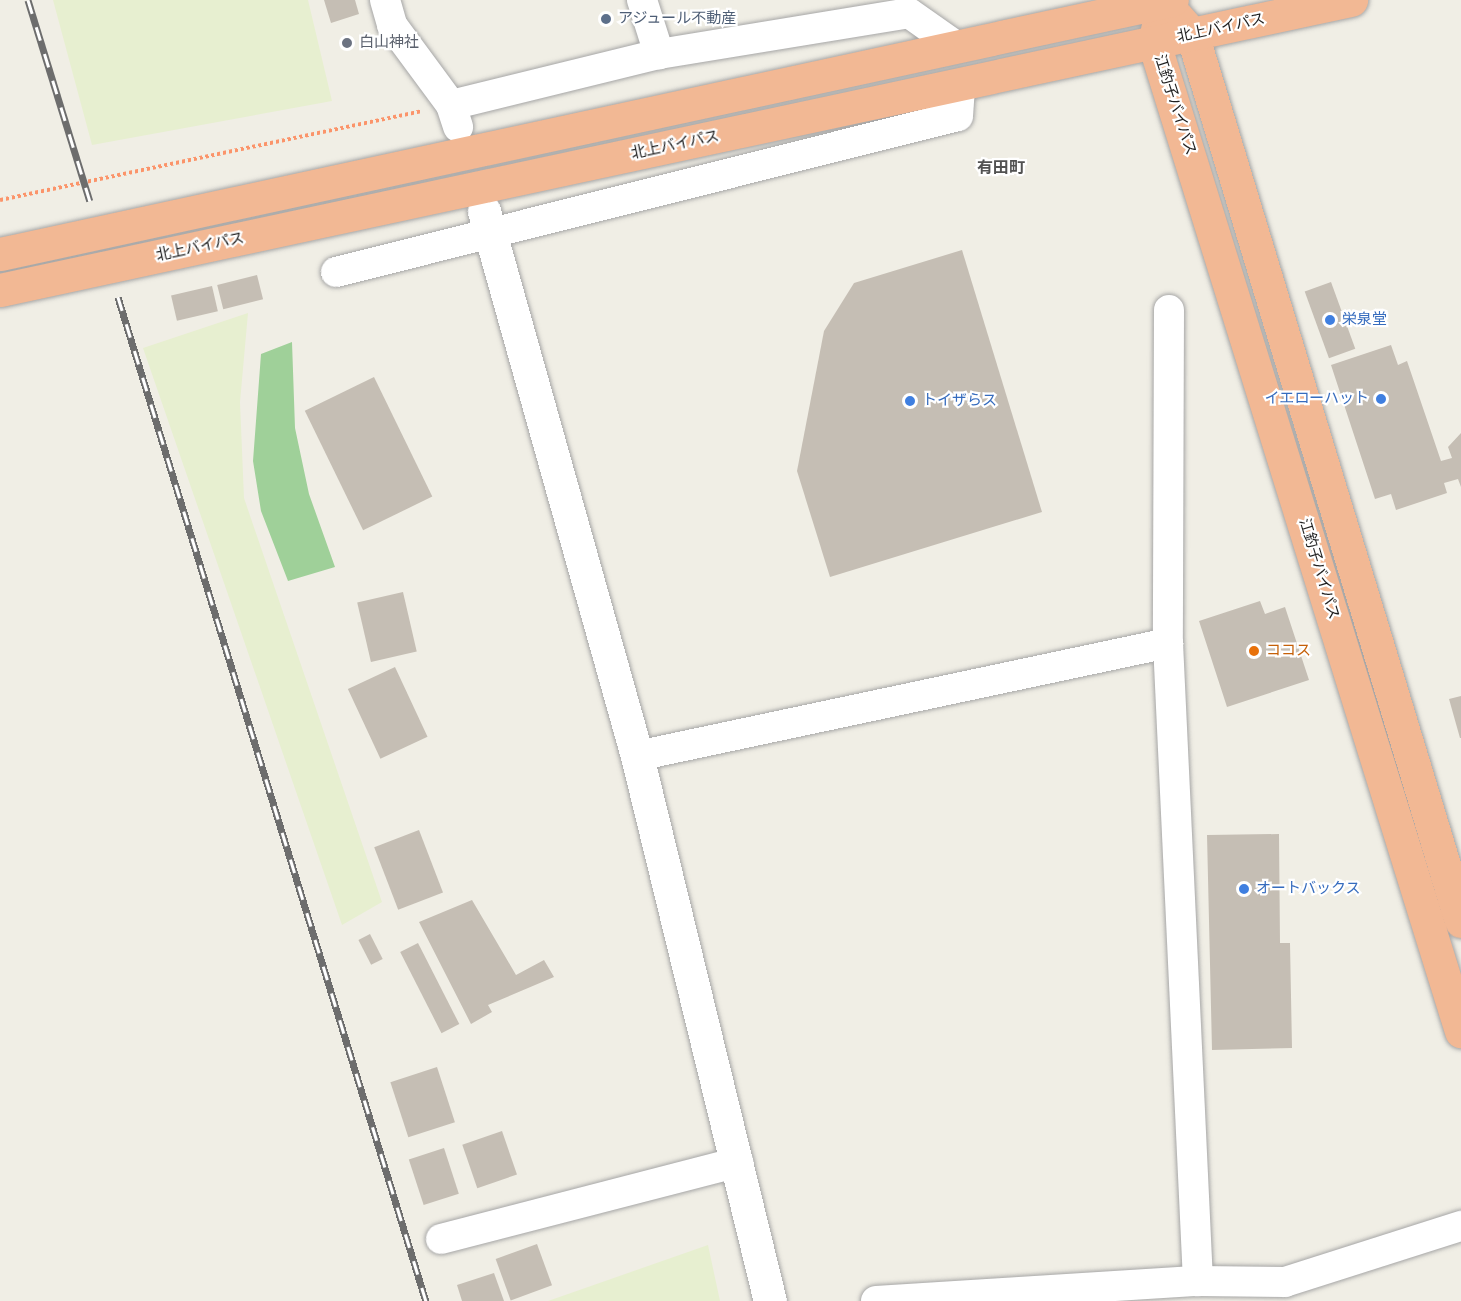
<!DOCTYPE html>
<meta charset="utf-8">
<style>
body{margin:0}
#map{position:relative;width:1461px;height:1301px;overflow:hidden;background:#f0eee5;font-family:Roboto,"Noto Sans JP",sans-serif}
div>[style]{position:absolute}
.farmland>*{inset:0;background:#e7efd0}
.forest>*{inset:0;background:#9fd099}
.building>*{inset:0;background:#c5beb4;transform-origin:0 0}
.path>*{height:4px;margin-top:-2px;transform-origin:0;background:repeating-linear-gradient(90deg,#fb946a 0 3px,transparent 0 6px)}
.roads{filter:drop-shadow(0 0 2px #a6a6a6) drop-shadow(0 0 2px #a6a6a6)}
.minor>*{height:30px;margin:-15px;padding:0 15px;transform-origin:15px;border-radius:15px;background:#fff}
.tertiary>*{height:33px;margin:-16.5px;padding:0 16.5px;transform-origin:16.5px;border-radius:16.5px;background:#fff}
.trunk>*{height:33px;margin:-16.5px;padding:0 16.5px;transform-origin:16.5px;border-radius:16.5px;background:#f2b894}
.rail>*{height:7px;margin-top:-3.5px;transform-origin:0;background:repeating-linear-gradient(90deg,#fff 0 14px,#6d6d6d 0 28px);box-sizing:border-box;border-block:2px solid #6d6d6d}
.dots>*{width:16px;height:16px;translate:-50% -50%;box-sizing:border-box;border:3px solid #fff;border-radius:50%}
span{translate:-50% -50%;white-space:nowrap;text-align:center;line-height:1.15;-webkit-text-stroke:4.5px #fff;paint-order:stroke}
.service-label{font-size:15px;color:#4e5e75}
.left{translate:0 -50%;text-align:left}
.street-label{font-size:15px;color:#1f1f1f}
.worship-label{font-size:15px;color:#5b616d}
.shop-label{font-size:15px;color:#366cbe}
.right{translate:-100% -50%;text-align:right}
.food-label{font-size:15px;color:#c56008}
.neighbourhood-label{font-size:16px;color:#525252;font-weight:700}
</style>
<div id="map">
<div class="farmland">
<div style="clip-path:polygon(53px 0,308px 0,332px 101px,92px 145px)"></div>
<div style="clip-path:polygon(248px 313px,240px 402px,244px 498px,382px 902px,342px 925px,143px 348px)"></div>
<div style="clip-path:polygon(708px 1245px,720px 1301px,548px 1301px)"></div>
</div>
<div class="forest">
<div style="clip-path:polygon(292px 342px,295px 428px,309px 494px,335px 567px,288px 581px,261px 511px,253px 461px,261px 354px)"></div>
</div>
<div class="building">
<div style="clip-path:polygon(324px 0,355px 0,359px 14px,331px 23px)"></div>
<div style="clip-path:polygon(962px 250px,1042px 512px,830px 577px,797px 471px,824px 331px,854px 283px)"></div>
<div style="left:257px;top:275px;width:25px;height:41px;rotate:76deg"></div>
<div style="left:1331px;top:282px;width:71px;height:28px;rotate:70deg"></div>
<div style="left:212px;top:286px;width:26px;height:42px;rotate:77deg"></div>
<div style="clip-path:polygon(1391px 345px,1398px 365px,1407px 361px,1441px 461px,1452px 458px,1448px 447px,1461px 433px,1461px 487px,1458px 479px,1444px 483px,1447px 493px,1396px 510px,1391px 494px,1375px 499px,1331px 365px)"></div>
<div style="left:374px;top:377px;width:133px;height:77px;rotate:64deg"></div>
<div style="left:403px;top:592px;width:61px;height:47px;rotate:77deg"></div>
<div style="clip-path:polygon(1260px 601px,1265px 614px,1285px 607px,1309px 680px,1227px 707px,1199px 621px)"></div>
<div style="left:395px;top:667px;width:77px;height:52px;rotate:65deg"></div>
<div style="clip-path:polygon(1461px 696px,1461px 738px,1460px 738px,1449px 699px)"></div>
<div style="left:419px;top:830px;width:67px;height:48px;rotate:69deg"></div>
<div style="clip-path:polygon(1279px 834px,1280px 943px,1290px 943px,1292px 1048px,1212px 1050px,1207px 835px)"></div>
<div style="clip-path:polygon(472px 900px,516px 975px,544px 960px,554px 977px,488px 1005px,492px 1012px,471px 1024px,419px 922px)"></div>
<div style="left:370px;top:934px;width:28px;height:13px;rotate:63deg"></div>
<div style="left:418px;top:943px;width:91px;height:20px;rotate:63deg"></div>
<div style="left:437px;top:1067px;width:58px;height:49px;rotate:72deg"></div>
<div style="left:502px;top:1131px;width:46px;height:42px;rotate:71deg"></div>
<div style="left:444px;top:1148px;width:48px;height:37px;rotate:72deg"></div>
<div style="left:537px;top:1244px;width:44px;height:44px;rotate:70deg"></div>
<div style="clip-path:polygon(494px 1273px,504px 1301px,462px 1301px,457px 1285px)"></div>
</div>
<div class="path">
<div style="left:0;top:200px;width:431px;rotate:-11.9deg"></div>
</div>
<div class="roads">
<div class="minor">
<div style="left:385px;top:0;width:26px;rotate:74deg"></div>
<div style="left:392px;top:25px;width:99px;rotate:53.6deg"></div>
<div style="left:451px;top:105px;width:23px;rotate:72deg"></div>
<div style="left:642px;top:0;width:57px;rotate:72.5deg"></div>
<div style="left:451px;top:105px;width:214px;rotate:-13.8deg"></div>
<div style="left:659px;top:54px;width:253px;rotate:-9.3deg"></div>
<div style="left:909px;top:13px;width:54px;rotate:35.2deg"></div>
<div style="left:336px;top:272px;width:641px;rotate:-14.08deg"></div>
<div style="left:958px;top:116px;width:31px;rotate:-86deg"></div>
<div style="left:1169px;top:310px;width:333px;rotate:90.2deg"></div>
<div style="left:1168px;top:643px;width:639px;rotate:87.31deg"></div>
<div style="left:637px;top:756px;width:543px;rotate:-12.01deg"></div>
<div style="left:441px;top:1239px;width:307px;rotate:-14.5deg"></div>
<div style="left:876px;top:1301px;width:323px;rotate:-3.6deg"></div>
<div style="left:1198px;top:1281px;width:87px;rotate:0.7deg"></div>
<div style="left:1285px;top:1282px;width:185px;rotate:-17.7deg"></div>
</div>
<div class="tertiary">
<div style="left:484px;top:211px;width:566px;rotate:74.32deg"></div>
<div style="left:637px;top:756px;width:561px;rotate:76.29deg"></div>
</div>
<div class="trunk">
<div style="left:1177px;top:17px;width:23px;rotate:49deg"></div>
<div style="left:1192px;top:34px;width:927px;rotate:73.13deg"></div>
<div style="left:1159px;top:21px;width:23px;rotate:103deg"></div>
<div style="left:1154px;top:43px;width:1035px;rotate:72.74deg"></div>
<div style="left:0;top:254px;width:1199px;rotate:-12.23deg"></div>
<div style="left:0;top:290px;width:1382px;rotate:-12.12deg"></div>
</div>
</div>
<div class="rail">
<div style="left:28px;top:0;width:210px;rotate:72.9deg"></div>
<div style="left:118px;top:297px;width:1050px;rotate:72.95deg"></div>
</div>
<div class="dots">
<div style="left:606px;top:19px;background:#5c6f8a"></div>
<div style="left:347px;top:43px;background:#6b7280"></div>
<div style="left:1330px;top:320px;background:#3f7fe0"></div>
<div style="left:1381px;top:399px;background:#3f7fe0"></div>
<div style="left:910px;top:401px;background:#3f7fe0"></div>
<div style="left:1254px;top:651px;background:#e8710a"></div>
<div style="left:1244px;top:889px;background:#3f7fe0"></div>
</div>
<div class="service-label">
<span class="left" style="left:618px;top:19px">アジュール不動産</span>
</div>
<div class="street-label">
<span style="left:1221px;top:28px;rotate:-12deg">北上バイパス</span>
<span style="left:1175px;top:105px;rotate:72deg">江釣子バイパス</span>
<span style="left:675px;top:145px;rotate:-12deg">北上バイパス</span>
<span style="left:200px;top:247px;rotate:-12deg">北上バイパス</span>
<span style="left:1319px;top:569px;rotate:73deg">江釣子バイパス</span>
</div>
<div class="worship-label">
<span class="left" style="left:359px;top:43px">白山神社</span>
</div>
<div class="shop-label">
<span class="left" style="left:1342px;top:320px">栄泉堂</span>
<span class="right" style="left:1369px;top:399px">イエローハット</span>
<span class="left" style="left:922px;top:401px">トイザらス</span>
<span class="left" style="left:1256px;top:889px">オートバックス</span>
</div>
<div class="food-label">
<span class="left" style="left:1266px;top:651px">ココス</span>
</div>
<div class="neighbourhood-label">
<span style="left:1001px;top:168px">有田町</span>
</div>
</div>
